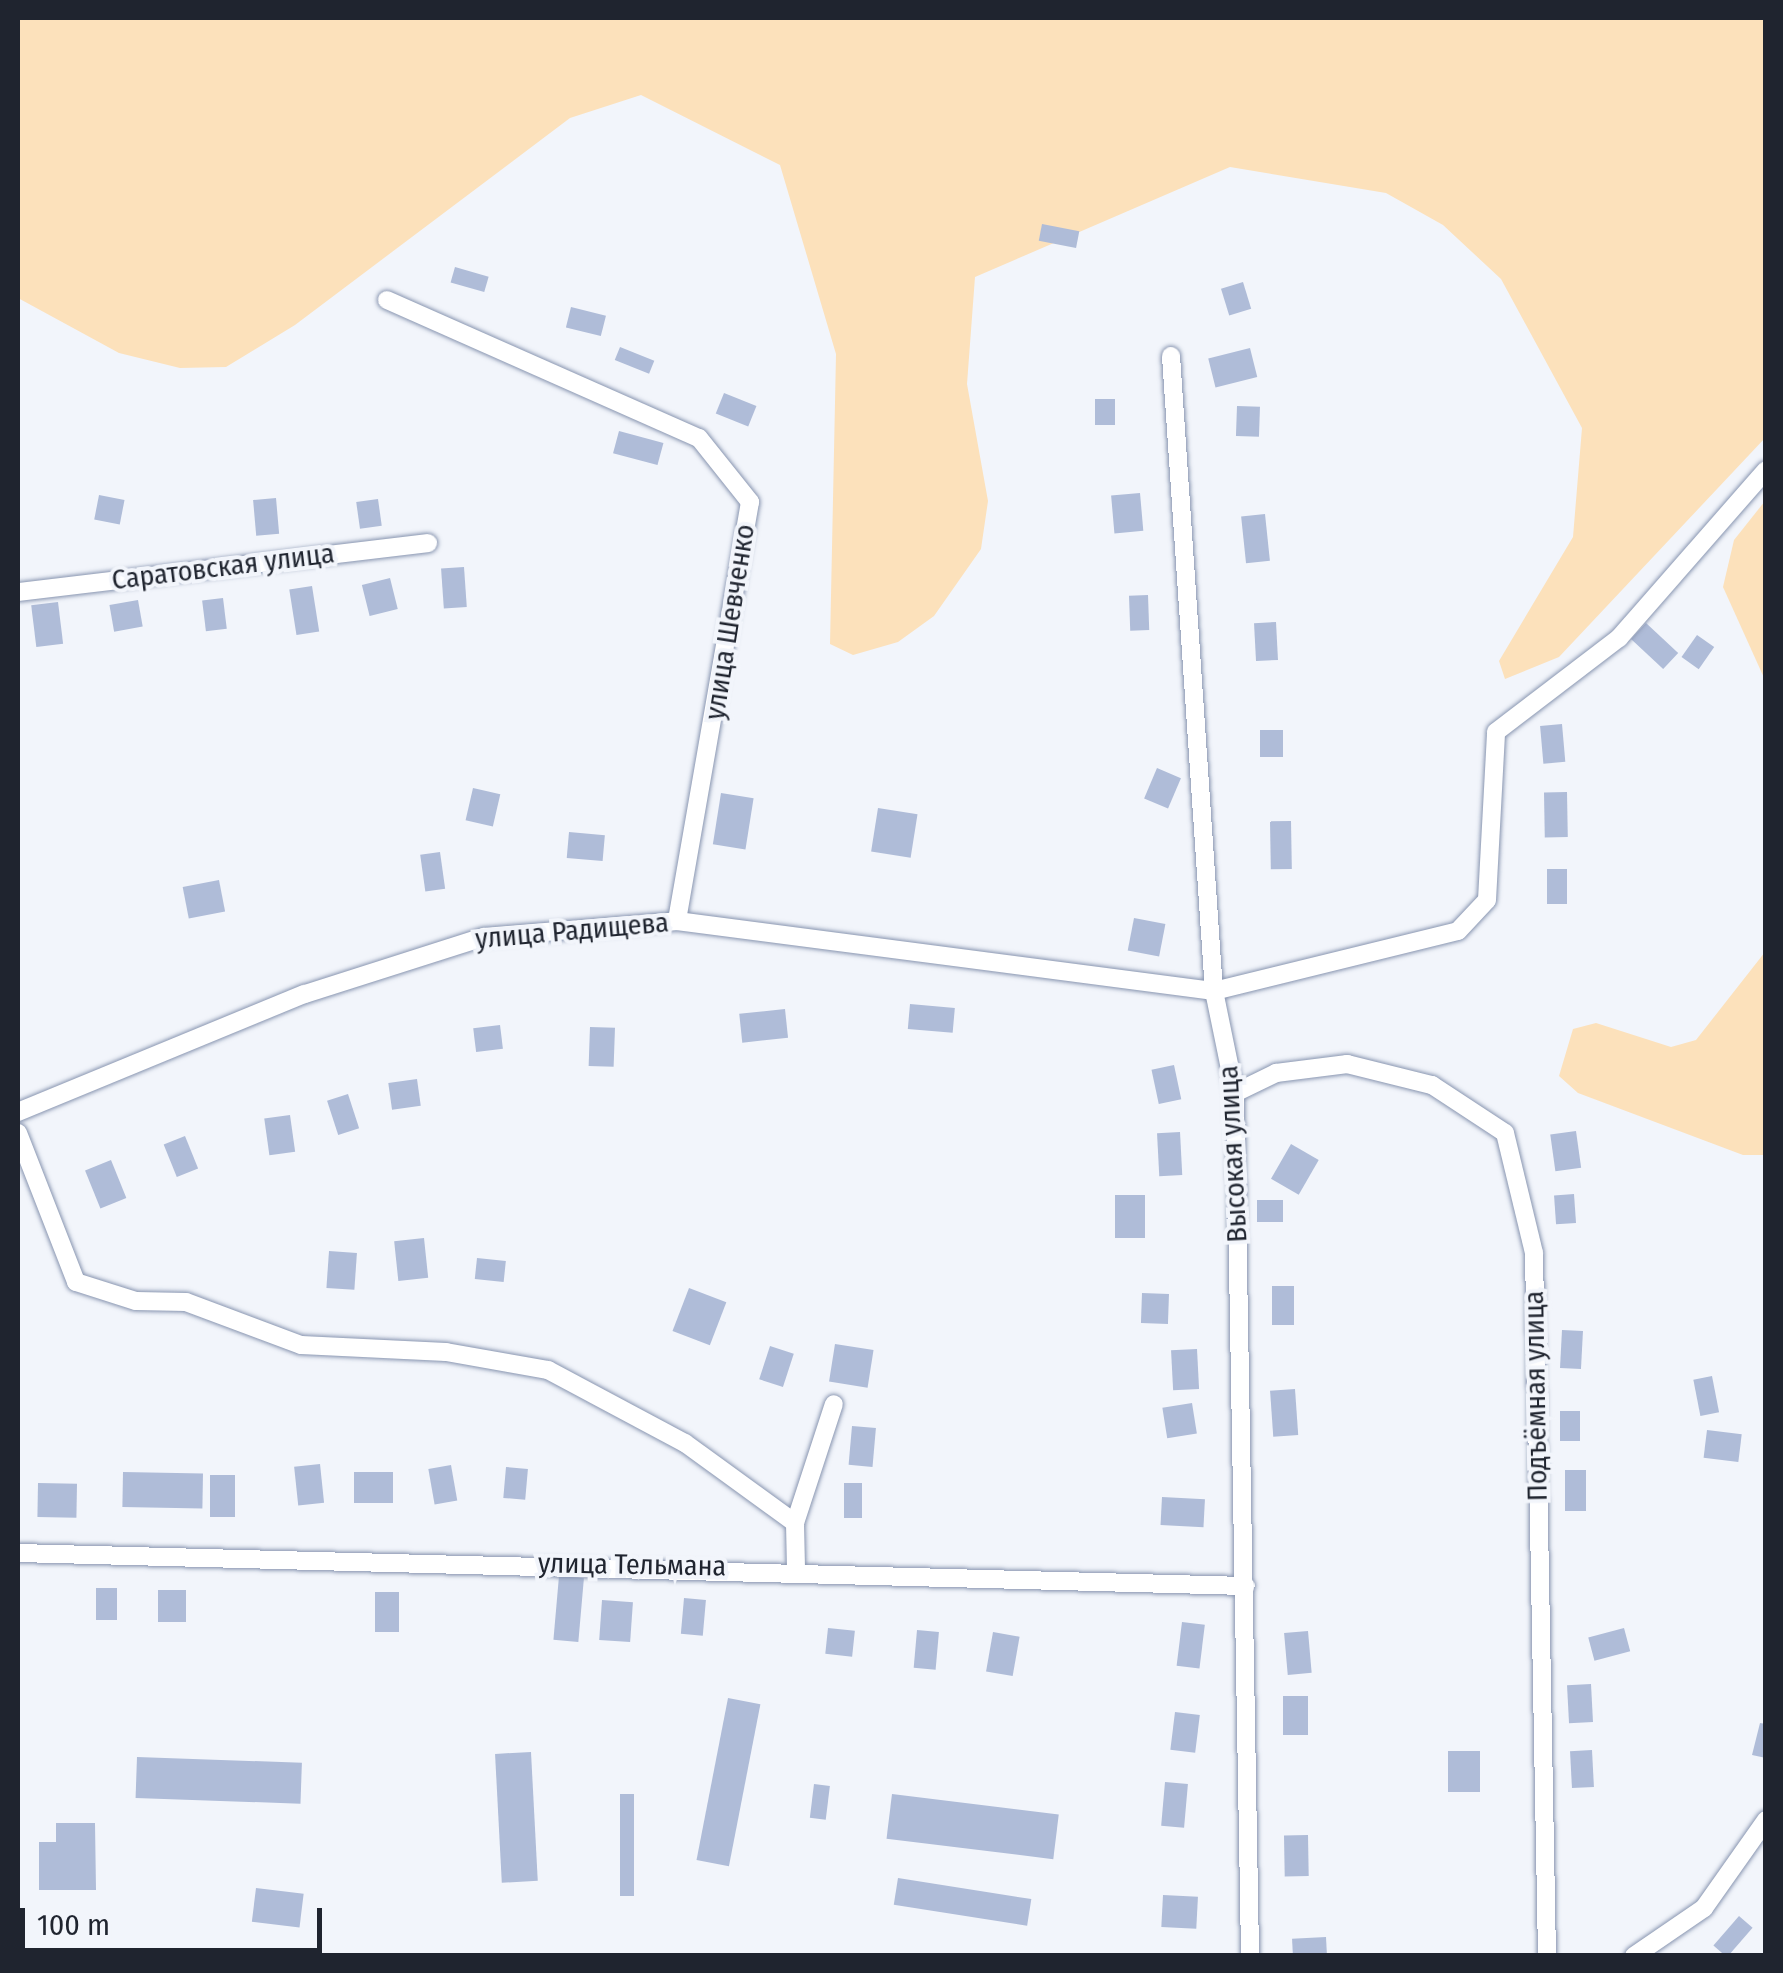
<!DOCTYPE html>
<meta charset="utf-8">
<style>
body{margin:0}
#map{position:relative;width:1783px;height:1973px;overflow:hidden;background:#f2f5fb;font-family:"Fira Sans Condensed",sans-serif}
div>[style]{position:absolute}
.green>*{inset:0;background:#fce1bb}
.building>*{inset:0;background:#afbcd8;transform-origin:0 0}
.roads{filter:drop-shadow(0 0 2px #8895b0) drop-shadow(0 0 2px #8895b0)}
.street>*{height:18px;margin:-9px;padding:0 9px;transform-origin:9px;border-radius:9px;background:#fff}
span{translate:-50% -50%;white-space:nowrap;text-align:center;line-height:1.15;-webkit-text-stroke:8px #f2f5fb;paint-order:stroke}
.street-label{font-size:28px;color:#1f242f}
.frame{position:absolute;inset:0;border:20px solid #1f242f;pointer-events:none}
.scale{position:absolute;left:20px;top:1908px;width:302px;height:45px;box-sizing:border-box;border:5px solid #1f242f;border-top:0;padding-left:12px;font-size:30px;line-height:35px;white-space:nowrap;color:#1f242f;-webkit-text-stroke:8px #f2f5fb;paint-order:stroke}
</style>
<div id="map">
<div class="green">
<div style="clip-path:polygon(18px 18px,1765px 18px,1765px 438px,1559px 657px,1505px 679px,1499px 661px,1573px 537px,1582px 428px,1501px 279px,1443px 225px,1386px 193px,1230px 167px,975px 277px,967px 384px,988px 501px,981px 549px,934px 616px,898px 642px,853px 655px,830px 644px,836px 354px,780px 165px,641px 95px,570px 118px,295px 325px,226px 367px,180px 368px,119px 353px,18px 298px)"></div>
<div style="clip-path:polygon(1765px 501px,1765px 680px,1723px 587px,1734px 540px)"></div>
<div style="clip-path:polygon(1765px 952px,1765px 1155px,1743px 1155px,1578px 1093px,1559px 1076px,1573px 1029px,1596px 1023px,1671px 1047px,1696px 1040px)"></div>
</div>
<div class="building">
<div style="left:1042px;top:224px;width:38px;height:17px;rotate:11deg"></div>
<div style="left:455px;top:267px;width:35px;height:16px;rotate:16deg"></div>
<div style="left:1243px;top:282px;width:28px;height:23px;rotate:73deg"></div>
<div style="left:571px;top:307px;width:36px;height:21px;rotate:14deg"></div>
<div style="left:620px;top:347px;width:37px;height:14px;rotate:22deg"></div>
<div style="left:1250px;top:348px;width:30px;height:43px;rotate:76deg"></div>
<div style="left:724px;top:393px;width:35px;height:22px;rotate:22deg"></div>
<div style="left:1095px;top:399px;width:20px;height:26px"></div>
<div style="left:1237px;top:406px;width:23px;height:30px;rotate:2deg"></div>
<div style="left:619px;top:431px;width:46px;height:23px;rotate:15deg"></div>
<div style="left:1140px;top:493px;width:38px;height:29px;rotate:85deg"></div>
<div style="left:99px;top:495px;width:26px;height:25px;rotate:11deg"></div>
<div style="left:276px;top:498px;width:36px;height:23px;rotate:85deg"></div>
<div style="left:378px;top:499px;width:27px;height:22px;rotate:82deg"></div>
<div style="left:1265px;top:514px;width:47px;height:24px;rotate:84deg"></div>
<div style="left:464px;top:567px;width:40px;height:23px;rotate:86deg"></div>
<div style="left:390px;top:578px;width:32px;height:29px;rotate:76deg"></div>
<div style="left:312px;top:586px;width:46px;height:23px;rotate:81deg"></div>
<div style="left:1148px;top:595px;width:35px;height:19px;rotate:88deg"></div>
<div style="left:223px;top:598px;width:31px;height:21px;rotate:83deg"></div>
<div style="left:138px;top:600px;width:27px;height:29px;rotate:80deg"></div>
<div style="left:58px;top:602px;width:42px;height:27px;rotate:83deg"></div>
<div style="left:1276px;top:622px;width:38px;height:22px;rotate:87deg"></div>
<div style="left:1646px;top:623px;width:44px;height:22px;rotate:43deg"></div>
<div style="left:1697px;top:635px;width:21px;height:27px;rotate:35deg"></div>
<div style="left:1562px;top:724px;width:38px;height:22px;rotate:85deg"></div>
<div style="left:1260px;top:730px;width:23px;height:27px"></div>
<div style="left:1157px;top:768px;width:26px;height:33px;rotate:23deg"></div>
<div style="left:473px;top:788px;width:28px;height:33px;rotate:13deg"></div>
<div style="left:1567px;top:792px;width:45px;height:23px;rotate:89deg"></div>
<div style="left:721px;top:793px;width:33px;height:52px;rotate:9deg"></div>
<div style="left:878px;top:808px;width:40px;height:44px;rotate:9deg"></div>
<div style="left:1291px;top:821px;width:48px;height:21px;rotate:89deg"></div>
<div style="left:569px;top:832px;width:36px;height:26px;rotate:5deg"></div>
<div style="left:440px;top:852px;width:37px;height:20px;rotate:82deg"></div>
<div style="left:1547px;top:869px;width:20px;height:35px"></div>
<div style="left:219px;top:880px;width:32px;height:37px;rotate:79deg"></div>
<div style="left:1134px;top:918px;width:32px;height:33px;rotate:11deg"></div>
<div style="left:910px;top:1004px;width:45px;height:25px;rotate:5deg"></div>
<div style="left:785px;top:1009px;width:29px;height:46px;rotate:84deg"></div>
<div style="left:500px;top:1025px;width:24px;height:27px;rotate:83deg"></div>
<div style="left:590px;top:1027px;width:25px;height:39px;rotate:2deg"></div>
<div style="left:1174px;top:1065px;width:35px;height:23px;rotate:78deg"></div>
<div style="left:417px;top:1079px;width:27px;height:29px;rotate:82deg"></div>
<div style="left:348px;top:1094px;width:36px;height:22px;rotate:72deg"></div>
<div style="left:290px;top:1115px;width:37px;height:26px;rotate:82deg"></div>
<div style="left:1576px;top:1131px;width:37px;height:26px;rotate:82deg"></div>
<div style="left:1180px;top:1132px;width:43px;height:23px;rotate:87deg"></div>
<div style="left:185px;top:1136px;width:35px;height:23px;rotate:68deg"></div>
<div style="left:1291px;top:1144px;width:32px;height:40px;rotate:30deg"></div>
<div style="left:111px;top:1160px;width:41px;height:28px;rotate:68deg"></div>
<div style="left:1574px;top:1194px;width:29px;height:20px;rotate:86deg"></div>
<div style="left:1115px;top:1195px;width:30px;height:43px"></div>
<div style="left:1257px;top:1200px;width:26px;height:22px"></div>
<div style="left:424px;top:1238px;width:40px;height:30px;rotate:84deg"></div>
<div style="left:329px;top:1251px;width:28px;height:37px;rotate:4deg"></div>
<div style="left:477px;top:1258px;width:29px;height:21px;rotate:6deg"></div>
<div style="left:1272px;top:1286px;width:22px;height:39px"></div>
<div style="left:689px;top:1288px;width:40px;height:46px;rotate:21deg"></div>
<div style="left:1142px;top:1293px;width:27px;height:30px;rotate:2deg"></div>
<div style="left:1562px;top:1330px;width:21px;height:38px;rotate:3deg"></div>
<div style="left:835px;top:1344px;width:39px;height:38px;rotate:9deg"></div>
<div style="left:770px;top:1346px;width:25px;height:35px;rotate:18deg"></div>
<div style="left:1197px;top:1349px;width:40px;height:26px;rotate:87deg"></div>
<div style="left:1712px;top:1376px;width:37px;height:19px;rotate:79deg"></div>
<div style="left:1295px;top:1389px;width:46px;height:25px;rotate:86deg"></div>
<div style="left:1192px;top:1403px;width:31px;height:30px;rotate:81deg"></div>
<div style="left:1560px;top:1411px;width:20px;height:30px"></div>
<div style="left:852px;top:1426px;width:24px;height:39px;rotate:5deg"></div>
<div style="left:1707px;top:1430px;width:35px;height:28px;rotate:7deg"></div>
<div style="left:320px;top:1464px;width:39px;height:26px;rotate:84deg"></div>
<div style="left:451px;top:1465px;width:36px;height:23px;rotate:80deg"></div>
<div style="left:506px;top:1467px;width:22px;height:31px;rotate:5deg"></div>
<div style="left:1565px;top:1470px;width:21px;height:41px"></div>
<div style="left:123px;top:1472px;width:80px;height:35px;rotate:1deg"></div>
<div style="left:393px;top:1472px;width:31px;height:39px;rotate:90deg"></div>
<div style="left:210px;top:1475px;width:25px;height:42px"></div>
<div style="left:38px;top:1483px;width:39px;height:34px;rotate:1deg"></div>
<div style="left:844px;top:1483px;width:18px;height:35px"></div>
<div style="left:1162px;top:1497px;width:43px;height:28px;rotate:3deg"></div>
<div style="left:559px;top:1576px;width:25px;height:64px;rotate:5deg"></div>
<div style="left:96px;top:1588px;width:21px;height:32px"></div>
<div style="left:158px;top:1590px;width:28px;height:32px"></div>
<div style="left:375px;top:1592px;width:24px;height:40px"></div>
<div style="left:684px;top:1598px;width:22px;height:36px;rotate:5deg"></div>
<div style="left:602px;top:1600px;width:31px;height:40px;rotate:4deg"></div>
<div style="left:1182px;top:1622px;width:23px;height:44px;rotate:7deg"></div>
<div style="left:828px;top:1628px;width:27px;height:26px;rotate:6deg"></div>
<div style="left:1624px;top:1628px;width:24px;height:37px;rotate:75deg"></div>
<div style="left:917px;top:1630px;width:22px;height:38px;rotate:5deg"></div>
<div style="left:1308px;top:1631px;width:42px;height:24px;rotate:85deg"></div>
<div style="left:993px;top:1632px;width:27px;height:40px;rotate:10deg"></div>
<div style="left:1591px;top:1684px;width:38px;height:24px;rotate:87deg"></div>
<div style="left:1308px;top:1696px;width:39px;height:25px;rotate:90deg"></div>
<div style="left:728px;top:1698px;width:33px;height:165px;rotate:11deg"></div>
<div style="left:1175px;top:1712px;width:25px;height:38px;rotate:7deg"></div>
<div style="clip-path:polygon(1760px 1723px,1766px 1724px,1766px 1758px,1752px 1755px)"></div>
<div style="left:1592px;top:1750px;width:37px;height:22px;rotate:87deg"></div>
<div style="left:1448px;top:1751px;width:32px;height:41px"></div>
<div style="left:531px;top:1752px;width:129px;height:36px;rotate:87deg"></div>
<div style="left:137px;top:1757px;width:165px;height:41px;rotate:2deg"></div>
<div style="left:1165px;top:1782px;width:23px;height:44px;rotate:5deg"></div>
<div style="left:814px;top:1784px;width:16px;height:34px;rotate:7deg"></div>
<div style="left:620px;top:1794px;width:14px;height:102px"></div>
<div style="left:892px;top:1794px;width:168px;height:45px;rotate:7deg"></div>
<div style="clip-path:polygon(56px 1823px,95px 1823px,96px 1890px,39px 1890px,39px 1842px,56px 1842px)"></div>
<div style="left:1308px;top:1835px;width:41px;height:24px;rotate:89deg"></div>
<div style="left:898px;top:1878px;width:135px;height:27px;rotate:9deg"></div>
<div style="left:256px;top:1888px;width:48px;height:34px;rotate:7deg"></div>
<div style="left:1163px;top:1895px;width:35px;height:32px;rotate:3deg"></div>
<div style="left:1739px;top:1916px;width:18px;height:39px;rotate:41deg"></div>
<div style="left:1326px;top:1937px;width:19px;height:34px;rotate:87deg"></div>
</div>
<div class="roads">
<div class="street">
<div style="left:387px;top:300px;width:341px;rotate:23.9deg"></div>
<div style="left:699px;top:438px;width:82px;rotate:51.4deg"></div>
<div style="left:750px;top:502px;width:425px;rotate:99.9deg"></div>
<div style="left:1171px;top:356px;width:636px;rotate:86.13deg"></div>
<div style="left:1214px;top:991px;width:104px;rotate:78.4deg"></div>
<div style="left:1235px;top:1093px;width:863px;rotate:89deg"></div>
<div style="left:18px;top:592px;width:413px;rotate:-6.8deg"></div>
<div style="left:1235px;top:1093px;width:46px;rotate:-26deg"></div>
<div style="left:1276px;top:1073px;width:72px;rotate:-7.2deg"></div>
<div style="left:1347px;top:1064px;width:88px;rotate:13.9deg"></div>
<div style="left:1432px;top:1085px;width:87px;rotate:33.3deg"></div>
<div style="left:1505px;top:1133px;width:123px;rotate:76.4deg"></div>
<div style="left:1534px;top:1253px;width:703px;rotate:88.94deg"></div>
<div style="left:18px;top:1112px;width:310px;rotate:-22.4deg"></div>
<div style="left:305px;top:994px;width:188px;rotate:-17.7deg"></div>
<div style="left:484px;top:937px;width:194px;rotate:-4.7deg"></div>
<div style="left:677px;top:921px;width:542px;rotate:7.43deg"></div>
<div style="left:1214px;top:991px;width:251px;rotate:-13.8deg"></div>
<div style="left:1458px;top:931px;width:42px;rotate:-46.9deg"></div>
<div style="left:1487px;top:900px;width:168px;rotate:-86.9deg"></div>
<div style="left:1496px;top:732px;width:155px;rotate:-37.4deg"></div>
<div style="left:1619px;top:638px;width:223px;rotate:-48.8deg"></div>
<div style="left:18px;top:1133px;width:160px;rotate:68.7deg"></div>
<div style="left:76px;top:1282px;width:63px;rotate:17.6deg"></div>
<div style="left:136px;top:1301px;width:50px;rotate:1.1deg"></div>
<div style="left:186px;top:1302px;width:123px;rotate:20.5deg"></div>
<div style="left:301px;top:1345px;width:145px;rotate:2.8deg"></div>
<div style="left:446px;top:1352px;width:104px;rotate:10deg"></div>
<div style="left:548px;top:1370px;width:155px;rotate:28.1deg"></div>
<div style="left:685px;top:1443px;width:136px;rotate:36deg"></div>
<div style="left:18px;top:1553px;width:1228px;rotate:1.54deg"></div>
<div style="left:796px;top:1568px;width:45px;rotate:-91.3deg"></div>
<div style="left:795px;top:1523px;width:125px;rotate:-71.9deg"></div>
<div style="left:1634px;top:1956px;width:85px;rotate:-34.4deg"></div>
<div style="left:1704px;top:1908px;width:108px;rotate:-54.8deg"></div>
</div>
</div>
<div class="street-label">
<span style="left:223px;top:567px;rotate:-7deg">Саратовская улица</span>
<span style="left:730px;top:622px;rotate:-81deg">улица Шевченко</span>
<span style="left:572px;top:931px;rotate:-5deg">улица Радищева</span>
<span style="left:1233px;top:1154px;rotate:-93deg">Высокая улица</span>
<span style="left:1536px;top:1396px;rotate:-91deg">Подъёмная улица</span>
<span style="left:632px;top:1565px;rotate:1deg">улица Тельмана</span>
</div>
<div class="frame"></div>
<div class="scale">100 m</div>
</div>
